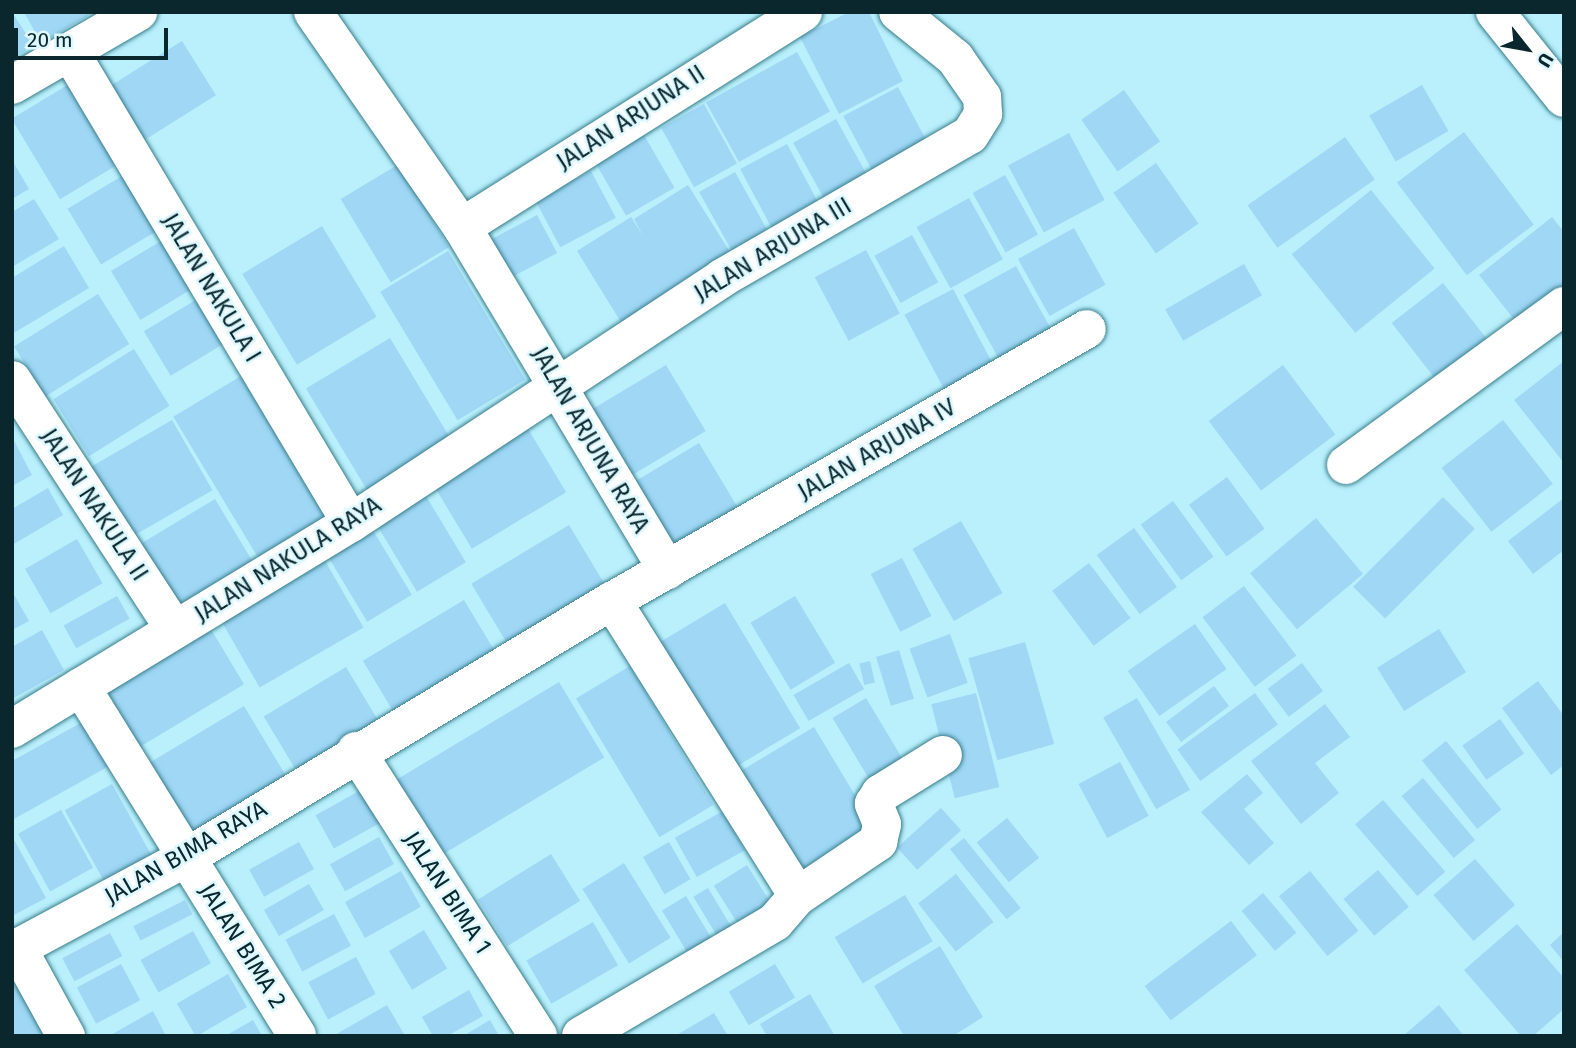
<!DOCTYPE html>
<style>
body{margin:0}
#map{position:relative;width:1576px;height:1048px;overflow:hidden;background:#b9f0fc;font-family:"Fira Sans",sans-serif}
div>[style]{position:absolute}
.building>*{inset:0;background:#9fd7f5;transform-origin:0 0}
.roads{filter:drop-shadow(0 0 2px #377d8b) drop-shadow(0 0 2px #377d8b)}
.minor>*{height:38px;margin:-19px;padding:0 19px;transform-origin:19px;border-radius:19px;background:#fff}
span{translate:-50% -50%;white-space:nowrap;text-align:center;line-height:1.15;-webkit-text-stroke:5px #ddf8fe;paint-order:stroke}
.street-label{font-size:24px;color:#0a272d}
.frame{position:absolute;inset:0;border:14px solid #0a272d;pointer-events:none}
.north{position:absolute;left:1492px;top:14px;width:70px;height:70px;-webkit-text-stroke:5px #ddf8fe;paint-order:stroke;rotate:121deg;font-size:19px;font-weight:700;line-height:28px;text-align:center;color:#0a272d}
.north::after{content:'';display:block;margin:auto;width:24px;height:32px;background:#0a272d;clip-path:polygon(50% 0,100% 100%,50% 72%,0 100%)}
.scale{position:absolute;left:14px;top:28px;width:154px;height:32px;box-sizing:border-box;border:4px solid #0a272d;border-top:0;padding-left:9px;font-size:21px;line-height:24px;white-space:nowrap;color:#0a272d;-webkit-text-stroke:5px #ddf8fe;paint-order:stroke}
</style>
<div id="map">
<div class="building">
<div style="clip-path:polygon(12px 12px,34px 46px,12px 58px)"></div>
<div style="clip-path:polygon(24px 12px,94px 12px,41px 43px)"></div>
<div style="clip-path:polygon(849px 12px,869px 12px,903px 81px,839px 114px,800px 37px)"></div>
<div style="left:182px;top:41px;width:64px;height:97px;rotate:58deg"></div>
<div style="left:797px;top:52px;width:68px;height:104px;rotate:61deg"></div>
<div style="left:81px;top:77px;width:94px;height:81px;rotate:59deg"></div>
<div style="left:1422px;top:85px;width:53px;height:61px;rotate:60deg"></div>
<div style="left:898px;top:87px;width:69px;height:62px;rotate:62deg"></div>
<div style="left:1124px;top:90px;width:63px;height:52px;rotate:55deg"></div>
<div style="left:704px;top:104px;width:68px;height:49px;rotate:61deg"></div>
<div style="left:836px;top:119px;width:74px;height:49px;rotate:61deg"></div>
<div style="left:1464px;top:132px;width:116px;height:84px;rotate:53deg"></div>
<div style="left:1069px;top:133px;width:76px;height:69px;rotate:62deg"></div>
<div style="left:644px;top:135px;width:61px;height:56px;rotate:60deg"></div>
<div style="left:1345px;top:137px;width:52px;height:119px;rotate:55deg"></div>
<div style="left:787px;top:144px;width:74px;height:53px;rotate:62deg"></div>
<div style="clip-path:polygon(12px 160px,29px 189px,12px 199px)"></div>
<div style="left:1156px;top:163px;width:74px;height:52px;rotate:55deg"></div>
<div style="left:399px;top:164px;width:97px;height:68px;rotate:59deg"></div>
<div style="left:137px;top:167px;width:65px;height:81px;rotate:59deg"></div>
<div style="left:591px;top:171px;width:53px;height:63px;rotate:62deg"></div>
<div style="left:735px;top:172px;width:73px;height:41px;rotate:61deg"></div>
<div style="left:1005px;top:175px;width:68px;height:37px;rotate:61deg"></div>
<div style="clip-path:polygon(688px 185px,735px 260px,624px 327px,577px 251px,631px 217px,643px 236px,634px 219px)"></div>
<div style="left:1371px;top:190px;width:101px;height:102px;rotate:51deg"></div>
<div style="left:969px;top:198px;width:70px;height:60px;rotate:61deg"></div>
<div style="clip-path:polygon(34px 199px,59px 239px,12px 267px,12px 212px)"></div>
<div style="left:537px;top:215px;width:43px;height:52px;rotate:62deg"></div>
<div style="clip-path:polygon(1552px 217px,1564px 232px,1564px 293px,1520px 327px,1479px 275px)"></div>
<div style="left:322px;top:226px;width:106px;height:93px;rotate:59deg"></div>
<div style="left:1074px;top:228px;width:65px;height:64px;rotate:61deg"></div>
<div style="left:171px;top:235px;width:57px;height:70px;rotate:59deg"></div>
<div style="left:912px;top:235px;width:54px;height:43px;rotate:61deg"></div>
<div style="clip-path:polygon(64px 246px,89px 288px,12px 334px,12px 278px)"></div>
<div style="left:866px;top:250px;width:72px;height:58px;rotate:62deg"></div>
<div style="left:448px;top:251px;width:150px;height:79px;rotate:59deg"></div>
<div style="left:1244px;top:264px;width:36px;height:91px;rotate:60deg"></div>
<div style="left:1016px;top:266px;width:81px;height:60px;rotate:61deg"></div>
<div style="left:1443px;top:283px;width:82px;height:65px;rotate:52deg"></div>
<div style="left:953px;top:289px;width:98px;height:55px;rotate:62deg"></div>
<div style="left:209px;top:292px;width:52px;height:76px;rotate:59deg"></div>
<div style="left:98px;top:294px;width:59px;height:99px;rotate:58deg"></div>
<div style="left:390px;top:338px;width:131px;height:98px;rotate:59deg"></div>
<div style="left:134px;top:349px;width:67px;height:95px;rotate:58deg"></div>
<div style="clip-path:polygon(1564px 361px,1564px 463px,1514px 400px)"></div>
<div style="left:666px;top:365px;width:77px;height:87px;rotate:59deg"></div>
<div style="left:1283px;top:365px;width:87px;height:93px;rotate:53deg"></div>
<div style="left:241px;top:376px;width:174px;height:79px;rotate:59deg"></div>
<div style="left:172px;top:420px;width:81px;height:99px;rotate:60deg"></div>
<div style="left:1503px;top:420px;width:81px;height:78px;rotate:52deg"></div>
<div style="left:527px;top:427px;width:76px;height:110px;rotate:59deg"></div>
<div style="clip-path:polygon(12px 437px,32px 475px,12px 486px)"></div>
<div style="left:699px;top:443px;width:87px;height:79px;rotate:59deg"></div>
<div style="left:1227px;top:477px;width:64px;height:47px;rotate:54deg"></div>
<div style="left:420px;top:486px;width:89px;height:57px;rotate:59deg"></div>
<div style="clip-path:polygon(48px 488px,63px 515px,12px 545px,12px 509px)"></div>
<div style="left:1443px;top:497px;width:45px;height:127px;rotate:45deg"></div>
<div style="clip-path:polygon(1564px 498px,1564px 550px,1533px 574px,1508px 541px)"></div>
<div style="left:215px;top:499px;width:84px;height:94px;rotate:59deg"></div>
<div style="left:1173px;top:501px;width:69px;height:40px;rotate:54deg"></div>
<div style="left:1316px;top:518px;width:73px;height:86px;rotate:50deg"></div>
<div style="left:961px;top:521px;width:83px;height:56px;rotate:60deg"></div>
<div style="left:368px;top:522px;width:85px;height:52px;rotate:59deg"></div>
<div style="left:569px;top:525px;width:78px;height:114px;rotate:59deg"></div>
<div style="left:1134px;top:528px;width:73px;height:46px;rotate:54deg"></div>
<div style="left:77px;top:539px;width:51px;height:60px;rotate:60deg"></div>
<div style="left:902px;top:558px;width:65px;height:35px;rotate:63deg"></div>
<div style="left:324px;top:559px;width:79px;height:120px;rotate:60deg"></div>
<div style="left:1089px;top:563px;width:69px;height:46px;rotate:53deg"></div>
<div style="left:1244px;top:586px;width:87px;height:52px;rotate:53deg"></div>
<div style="clip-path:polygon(12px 591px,29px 621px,12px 630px)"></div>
<div style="left:117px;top:596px;width:26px;height:61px;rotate:61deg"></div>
<div style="left:795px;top:596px;width:78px;height:52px;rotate:59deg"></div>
<div style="left:464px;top:600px;width:71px;height:118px;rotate:59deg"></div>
<div style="left:725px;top:603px;width:146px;height:77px;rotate:59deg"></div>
<div style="left:1195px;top:624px;width:55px;height:82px;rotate:55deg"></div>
<div style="left:209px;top:626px;width:68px;height:130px;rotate:59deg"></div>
<div style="left:1439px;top:629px;width:51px;height:73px;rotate:58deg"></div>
<div style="clip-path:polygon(42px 630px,64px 670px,12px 699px,12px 647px)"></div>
<div style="left:950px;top:634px;width:52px;height:43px;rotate:70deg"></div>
<div style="left:1025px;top:642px;width:106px;height:59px;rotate:74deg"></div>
<div style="left:899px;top:650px;width:51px;height:24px;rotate:73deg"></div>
<div style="left:870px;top:661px;width:22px;height:11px;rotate:77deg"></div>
<div style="left:849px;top:663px;width:30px;height:64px;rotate:60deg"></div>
<div style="left:1302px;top:663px;width:35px;height:43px;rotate:53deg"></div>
<div style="left:630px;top:666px;width:162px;height:63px;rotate:59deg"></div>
<div style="left:346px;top:667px;width:75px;height:96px;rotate:59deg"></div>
<div style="clip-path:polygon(1538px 681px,1564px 716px,1564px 765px,1551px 775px,1502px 708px)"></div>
<div style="left:559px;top:682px;width:88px;height:192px;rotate:59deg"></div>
<div style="left:1214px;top:686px;width:25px;height:60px;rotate:53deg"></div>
<div style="left:976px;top:693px;width:97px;height:46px;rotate:76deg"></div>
<div style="left:1255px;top:693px;width:39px;height:96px;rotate:54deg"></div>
<div style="left:866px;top:698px;width:83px;height:39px;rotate:59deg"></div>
<div style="left:1137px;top:698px;width:106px;height:39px;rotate:60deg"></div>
<div style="clip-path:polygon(1325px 704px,1350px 737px,1315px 763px,1339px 793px,1301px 824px,1251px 761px)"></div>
<div style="left:244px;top:706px;width:89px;height:123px;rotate:59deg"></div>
<div style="left:1500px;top:719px;width:42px;height:46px;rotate:55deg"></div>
<div style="clip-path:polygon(86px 720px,111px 765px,12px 820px,12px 761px)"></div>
<div style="left:814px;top:727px;width:125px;height:89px;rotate:59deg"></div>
<div style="left:1446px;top:741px;width:88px;height:31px;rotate:51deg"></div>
<div style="left:1120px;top:762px;width:61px;height:47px;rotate:62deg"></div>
<div style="clip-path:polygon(1247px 774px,1263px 793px,1244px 809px,1274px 843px,1249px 865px,1201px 812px)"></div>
<div style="left:1423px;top:778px;width:81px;height:28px;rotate:50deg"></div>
<div style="left:112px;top:784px;width:90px;height:54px;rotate:61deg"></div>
<div style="left:361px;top:790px;width:38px;height:52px;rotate:61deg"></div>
<div style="left:1383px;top:800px;width:95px;height:37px;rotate:49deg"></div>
<div style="left:941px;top:808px;width:30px;height:59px;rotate:48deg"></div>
<div style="left:61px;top:810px;width:66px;height:49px;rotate:61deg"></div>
<div style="left:723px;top:811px;width:45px;height:55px;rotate:61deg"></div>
<div style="left:1007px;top:818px;width:51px;height:39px;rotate:51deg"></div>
<div style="clip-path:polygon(12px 836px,46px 898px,12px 916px)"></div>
<div style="left:379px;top:837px;width:31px;height:56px;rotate:61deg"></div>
<div style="left:964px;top:838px;width:90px;height:18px;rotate:51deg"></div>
<div style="left:299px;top:842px;width:31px;height:57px;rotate:61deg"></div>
<div style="left:669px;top:842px;width:43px;height:30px;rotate:60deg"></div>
<div style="left:551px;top:854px;width:55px;height:86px;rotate:58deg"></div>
<div style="left:1475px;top:859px;width:61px;height:55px;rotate:49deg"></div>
<div style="left:624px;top:863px;width:88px;height:49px;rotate:58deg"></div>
<div style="left:747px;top:865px;width:49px;height:39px;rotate:58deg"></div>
<div style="left:1378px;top:870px;width:48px;height:45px;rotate:50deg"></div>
<div style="left:401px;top:871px;width:41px;height:64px;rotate:61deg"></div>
<div style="left:1310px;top:871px;width:77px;height:40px;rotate:51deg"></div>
<div style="left:956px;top:874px;width:61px;height:48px;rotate:52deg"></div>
<div style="left:309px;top:884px;width:30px;height:52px;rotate:60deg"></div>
<div style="left:708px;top:888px;width:51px;height:17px;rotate:59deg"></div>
<div style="left:1263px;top:893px;width:52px;height:28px;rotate:50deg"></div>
<div style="left:905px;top:895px;width:54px;height:82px;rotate:59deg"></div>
<div style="left:686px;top:896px;width:50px;height:28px;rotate:59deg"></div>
<div style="left:185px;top:900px;width:16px;height:58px;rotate:63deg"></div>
<div style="left:334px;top:914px;width:36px;height:55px;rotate:62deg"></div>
<div style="left:1231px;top:921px;width:43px;height:108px;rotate:53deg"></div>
<div style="left:593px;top:922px;width:50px;height:77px;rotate:60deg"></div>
<div style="clip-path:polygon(1517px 924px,1564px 978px,1564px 1009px,1533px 1036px,1521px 1036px,1464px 970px)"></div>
<div style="left:424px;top:930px;width:45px;height:41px;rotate:59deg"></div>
<div style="left:193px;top:931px;width:37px;height:60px;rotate:61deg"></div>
<div style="clip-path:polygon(1564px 932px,1564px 962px,1550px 945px)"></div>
<div style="left:110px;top:933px;width:26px;height:54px;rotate:62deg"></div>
<div style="clip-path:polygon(940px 946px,983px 1017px,953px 1036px,904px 1036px,874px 986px)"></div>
<div style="left:356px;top:957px;width:42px;height:54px;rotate:62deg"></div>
<div style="left:121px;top:964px;width:41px;height:50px;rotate:62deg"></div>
<div style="left:775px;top:964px;width:39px;height:54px;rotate:59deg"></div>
<div style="clip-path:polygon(12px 966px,62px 1036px,12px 1036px)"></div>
<div style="left:228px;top:974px;width:38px;height:59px;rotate:60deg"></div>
<div style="clip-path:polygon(469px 990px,483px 1016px,447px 1036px,433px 1036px,422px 1017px)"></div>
<div style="clip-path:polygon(810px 994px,835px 1036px,767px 1036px,760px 1024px)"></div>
<div style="clip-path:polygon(387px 1005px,404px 1034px,333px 1036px)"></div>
<div style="clip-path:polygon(1439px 1005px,1464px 1036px,1403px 1036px)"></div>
<div style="clip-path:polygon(153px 1011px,166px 1036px,109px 1036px)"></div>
<div style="clip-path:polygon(714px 1013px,728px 1036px,675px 1036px)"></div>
<div style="clip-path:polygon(253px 1020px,262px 1036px,225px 1036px)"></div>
<div style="clip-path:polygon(490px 1020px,499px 1036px,463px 1036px)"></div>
</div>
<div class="roads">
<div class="minor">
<div style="left:313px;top:12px;width:262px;rotate:55.3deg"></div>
<div style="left:462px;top:227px;width:400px;rotate:59.1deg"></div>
<div style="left:1495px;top:12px;width:110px;rotate:51.3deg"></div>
<div style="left:70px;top:52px;width:548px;rotate:59.18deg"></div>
<div style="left:12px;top:85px;width:146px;rotate:-30.1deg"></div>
<div style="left:462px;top:227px;width:403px;rotate:-32.2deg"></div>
<div style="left:12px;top:380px;width:298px;rotate:56.9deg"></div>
<div style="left:1346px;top:465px;width:270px;rotate:-36.1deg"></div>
<div style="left:81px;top:687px;width:410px;rotate:58.2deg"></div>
<div style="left:12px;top:729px;width:397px;rotate:-31.3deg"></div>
<div style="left:351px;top:523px;width:445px;rotate:-33.4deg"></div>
<div style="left:722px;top:278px;width:286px;rotate:-30deg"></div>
<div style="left:970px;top:135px;width:25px;rotate:-58deg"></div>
<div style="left:983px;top:114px;width:17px;rotate:-93deg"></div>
<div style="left:982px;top:97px;width:47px;rotate:-124.7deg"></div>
<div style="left:955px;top:58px;width:73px;rotate:-141.1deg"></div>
<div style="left:356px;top:751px;width:338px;rotate:57.4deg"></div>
<div style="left:798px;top:896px;width:97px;rotate:-34deg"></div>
<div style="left:878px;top:842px;width:18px;rotate:-77deg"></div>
<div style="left:882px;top:824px;width:22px;rotate:-112deg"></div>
<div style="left:874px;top:804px;width:12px;rotate:-59deg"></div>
<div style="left:880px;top:794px;width:74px;rotate:-31.8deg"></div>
<div style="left:17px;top:947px;width:102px;rotate:61.2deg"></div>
<div style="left:12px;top:951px;width:199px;rotate:-28.2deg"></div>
<div style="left:187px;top:857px;width:496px;rotate:-31.1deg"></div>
<div style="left:612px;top:601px;width:547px;rotate:-29.8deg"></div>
<div style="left:581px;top:1036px;width:225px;rotate:-30.4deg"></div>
<div style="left:775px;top:922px;width:35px;rotate:-49deg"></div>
<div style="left:798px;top:896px;width:349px;rotate:-122.2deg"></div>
</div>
</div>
<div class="street-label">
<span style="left:631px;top:118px;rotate:-33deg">JALAN ARJUNA II</span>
<span style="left:773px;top:250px;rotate:-31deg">JALAN ARJUNA III</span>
<span style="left:211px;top:288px;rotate:59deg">JALAN NAKULA I</span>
<span style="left:590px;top:440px;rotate:60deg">JALAN ARJUNA RAYA</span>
<span style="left:877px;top:450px;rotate:-30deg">JALAN ARJUNA IV</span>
<span style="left:94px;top:505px;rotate:57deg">JALAN NAKULA II</span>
<span style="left:288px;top:560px;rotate:-32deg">JALAN NAKULA RAYA</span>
<span style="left:186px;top:853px;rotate:-30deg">JALAN BIMA RAYA</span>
<span style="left:447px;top:893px;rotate:57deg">JALAN BIMA 1</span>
<span style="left:242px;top:946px;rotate:58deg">JALAN BIMA 2</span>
</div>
<div class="frame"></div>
<div class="north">U</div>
<div class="scale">20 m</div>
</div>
